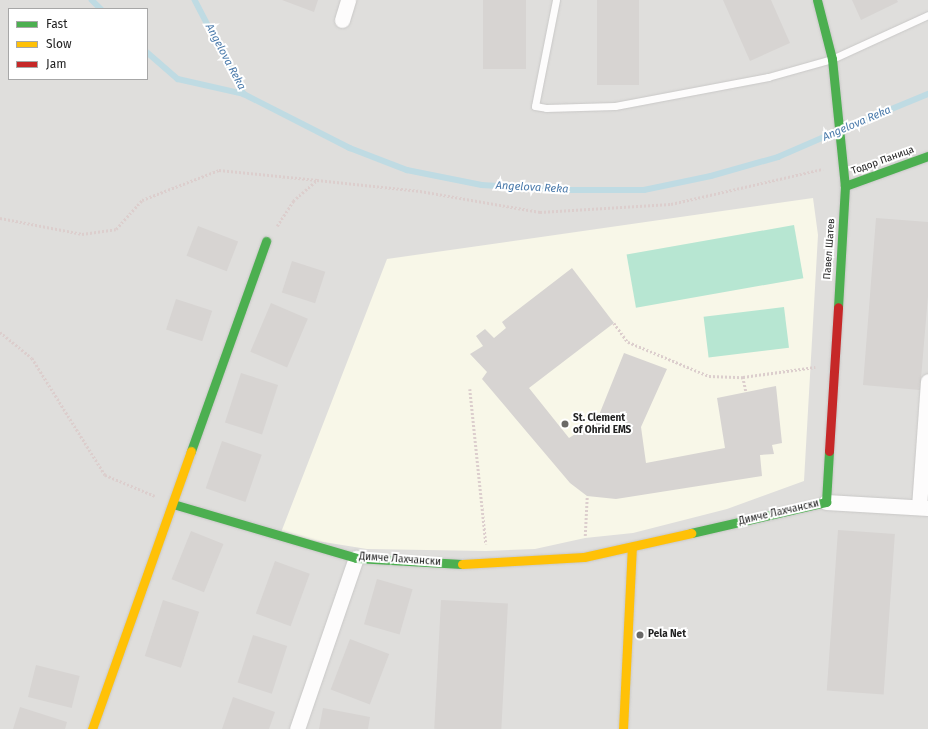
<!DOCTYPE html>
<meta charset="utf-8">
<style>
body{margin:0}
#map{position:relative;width:928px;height:729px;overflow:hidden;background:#f0eeeb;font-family:"Fira Sans",sans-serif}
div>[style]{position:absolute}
.residential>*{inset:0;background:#dfdedc}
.education>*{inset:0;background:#f8f7e8}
.pitch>*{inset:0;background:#b7e6d2;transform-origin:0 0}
.stream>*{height:5.5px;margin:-2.75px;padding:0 2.75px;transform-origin:2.75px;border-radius:2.75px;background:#bfdbe3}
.building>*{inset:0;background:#d7d4d2;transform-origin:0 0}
.path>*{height:2.5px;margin-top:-1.25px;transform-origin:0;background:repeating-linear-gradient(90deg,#dccecd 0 2px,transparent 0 4px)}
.roads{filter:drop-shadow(0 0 1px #c9c8c7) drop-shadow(0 0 1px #c9c8c7)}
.lane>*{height:7px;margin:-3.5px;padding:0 3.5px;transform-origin:3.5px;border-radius:3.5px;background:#fdfcfc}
.street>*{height:15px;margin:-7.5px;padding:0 7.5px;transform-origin:7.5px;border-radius:7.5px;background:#fdfcfc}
.fast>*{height:9px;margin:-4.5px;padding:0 4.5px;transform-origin:4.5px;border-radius:4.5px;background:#4caf50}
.slow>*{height:9px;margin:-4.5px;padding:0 4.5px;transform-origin:4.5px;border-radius:4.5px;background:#ffc107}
.jam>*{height:9px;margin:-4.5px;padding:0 4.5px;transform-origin:4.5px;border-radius:4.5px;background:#c62828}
.dots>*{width:11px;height:11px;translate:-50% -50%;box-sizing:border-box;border:2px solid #fff;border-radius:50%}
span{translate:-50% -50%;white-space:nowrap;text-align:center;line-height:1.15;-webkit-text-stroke:4px #fff;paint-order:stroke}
.street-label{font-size:10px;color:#222}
.poi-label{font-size:10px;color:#222;font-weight:700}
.left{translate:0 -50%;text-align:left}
.water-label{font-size:11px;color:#4a7aab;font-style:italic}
.legend{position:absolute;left:8px;top:8px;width:140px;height:72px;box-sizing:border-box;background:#fff;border:1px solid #a7a7a7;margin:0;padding:5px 7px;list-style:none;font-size:12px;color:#222}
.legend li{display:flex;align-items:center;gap:8px;height:20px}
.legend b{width:20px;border:1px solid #a7a7a7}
</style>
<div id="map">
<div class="residential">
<div style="clip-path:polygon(evenodd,0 0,928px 0,928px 729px,0 729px,0 0,9px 9px,147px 9px,147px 79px,9px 79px,9px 9px)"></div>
</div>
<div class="education">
<div style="clip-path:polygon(813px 198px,818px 235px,804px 481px,727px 509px,633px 533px,585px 538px,535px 549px,486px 551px,367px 549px,280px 535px,387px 259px)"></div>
</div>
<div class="pitch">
<div style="left:794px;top:225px;width:54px;height:170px;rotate:80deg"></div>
<div style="left:784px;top:307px;width:41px;height:81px;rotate:83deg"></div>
</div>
<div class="stream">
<div style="left:92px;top:0;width:13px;rotate:45deg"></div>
<div style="left:195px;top:0;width:106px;rotate:62.5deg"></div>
<div style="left:244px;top:94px;width:119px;rotate:27deg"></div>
<div style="left:350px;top:148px;width:61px;rotate:21.1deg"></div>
<div style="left:407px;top:170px;width:76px;rotate:11.3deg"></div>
<div style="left:482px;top:185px;width:82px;rotate:3.5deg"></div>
<div style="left:564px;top:190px;width:80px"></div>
<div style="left:644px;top:190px;width:68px;rotate:-11.8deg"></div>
<div style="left:711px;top:176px;width:70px;rotate:-15.8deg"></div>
<div style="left:778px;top:157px;width:63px;rotate:-23.3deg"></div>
<div style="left:147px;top:52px;width:41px;rotate:41.1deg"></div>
<div style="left:178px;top:79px;width:68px;rotate:12.8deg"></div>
<div style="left:843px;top:129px;width:92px;rotate:-22.4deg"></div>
</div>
<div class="building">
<div style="clip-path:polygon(282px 0,318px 0,314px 12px)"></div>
<div style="left:483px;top:0;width:43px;height:69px"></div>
<div style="left:597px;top:0;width:42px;height:85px"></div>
<div style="clip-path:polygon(723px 0,771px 0,790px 43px,750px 61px)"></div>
<div style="clip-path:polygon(852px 0,897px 0,898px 2px,861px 20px)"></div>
<div style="clip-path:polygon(876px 218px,928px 222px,928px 296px,920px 390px,863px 385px)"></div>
<div style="left:198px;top:226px;width:43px;height:32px;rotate:21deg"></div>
<div style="left:292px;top:261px;width:35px;height:33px;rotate:18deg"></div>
<div style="clip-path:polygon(572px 268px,614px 323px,529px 388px,569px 438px,597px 420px,624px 353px,667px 369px,641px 427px,646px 463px,725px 448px,717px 398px,776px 386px,782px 443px,772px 445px,774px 454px,760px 455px,762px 476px,616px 499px,587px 496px,570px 483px,482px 379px,487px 372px,470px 354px,483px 346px,476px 336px,485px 329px,494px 338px,506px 328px,502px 322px)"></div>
<div style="left:176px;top:299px;width:38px;height:32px;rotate:18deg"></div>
<div style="left:271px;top:303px;width:40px;height:53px;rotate:23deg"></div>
<div style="left:241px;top:373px;width:39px;height:52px;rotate:18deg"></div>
<div style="left:222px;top:441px;width:42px;height:50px;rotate:19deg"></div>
<div style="left:838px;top:530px;width:57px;height:161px;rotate:4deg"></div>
<div style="left:191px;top:531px;width:35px;height:52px;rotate:22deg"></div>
<div style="left:275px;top:561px;width:37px;height:56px;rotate:20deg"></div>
<div style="left:377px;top:579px;width:37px;height:47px;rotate:16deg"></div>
<div style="left:163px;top:600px;width:38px;height:59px;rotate:18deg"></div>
<div style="left:441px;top:600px;width:67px;height:129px;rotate:3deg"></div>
<div style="left:253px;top:635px;width:36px;height:50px;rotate:18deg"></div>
<div style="left:350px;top:639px;width:42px;height:54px;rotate:21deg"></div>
<div style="left:36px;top:665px;width:45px;height:33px;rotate:14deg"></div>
<div style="clip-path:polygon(233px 697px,275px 712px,269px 729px,222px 729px)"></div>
<div style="clip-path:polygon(20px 707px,67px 722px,65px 729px,13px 729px)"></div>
<div style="clip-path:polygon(323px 708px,370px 717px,368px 729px,319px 729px)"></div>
</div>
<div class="path">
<div style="left:0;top:218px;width:84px;rotate:11deg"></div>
<div style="left:82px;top:234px;width:34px;rotate:-8deg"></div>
<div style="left:116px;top:229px;width:39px;rotate:-48deg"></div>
<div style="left:142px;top:200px;width:83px;rotate:-21.3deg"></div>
<div style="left:219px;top:170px;width:99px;rotate:5.8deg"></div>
<div style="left:277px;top:226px;width:30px;rotate:-57deg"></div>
<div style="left:293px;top:201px;width:32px;rotate:-41deg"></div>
<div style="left:317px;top:180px;width:104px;rotate:6.1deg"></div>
<div style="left:420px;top:191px;width:122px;rotate:9.9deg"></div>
<div style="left:540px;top:212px;width:131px;rotate:-3.5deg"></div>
<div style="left:671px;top:204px;width:156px;rotate:-13deg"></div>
<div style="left:614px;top:323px;width:24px;rotate:54deg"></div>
<div style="left:628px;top:342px;width:88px;rotate:22.8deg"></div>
<div style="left:709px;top:376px;width:34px;rotate:2deg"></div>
<div style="left:743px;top:377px;width:73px;rotate:-7.9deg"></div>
<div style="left:0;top:332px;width:41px;rotate:39.1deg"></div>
<div style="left:32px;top:358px;width:138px;rotate:58deg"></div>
<div style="left:105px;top:475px;width:54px;rotate:22.8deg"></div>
<div style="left:743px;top:377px;width:14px;rotate:78deg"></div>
<div style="left:470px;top:389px;width:156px;rotate:84.1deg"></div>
<div style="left:585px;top:536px;width:40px;rotate:-87.1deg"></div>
</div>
<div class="roads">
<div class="lane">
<div style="left:556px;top:0;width:108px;rotate:101.2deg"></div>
<div style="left:535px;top:106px;width:11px;rotate:10deg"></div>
<div style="left:546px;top:108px;width:69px;rotate:-1.7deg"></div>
<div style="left:615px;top:106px;width:156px;rotate:-10.7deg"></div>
<div style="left:768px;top:77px;width:66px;rotate:-15.7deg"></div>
<div style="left:832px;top:59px;width:106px;rotate:-24.6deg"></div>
</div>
<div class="street">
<div style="left:342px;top:20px;width:21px;rotate:-73deg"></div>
<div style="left:826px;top:502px;width:102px;rotate:3.4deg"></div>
<div style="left:919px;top:507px;width:126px;rotate:-85.9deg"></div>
<div style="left:297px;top:729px;width:181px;rotate:-71deg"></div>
</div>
<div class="fast">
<div style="left:817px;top:0;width:61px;rotate:75.7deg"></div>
<div style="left:832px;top:59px;width:128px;rotate:84.2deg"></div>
<div style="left:845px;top:186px;width:121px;rotate:93.3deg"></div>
<div style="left:845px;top:186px;width:88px;rotate:-19.9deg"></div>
<div style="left:191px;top:451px;width:223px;rotate:-70.3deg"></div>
<div style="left:173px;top:504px;width:191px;rotate:16.4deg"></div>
<div style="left:356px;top:558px;width:106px;rotate:3.2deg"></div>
<div style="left:691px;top:533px;width:139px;rotate:-12.9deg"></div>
<div style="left:826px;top:502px;width:51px;rotate:-86.6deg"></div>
</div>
<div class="slow">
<div style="left:462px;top:564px;width:122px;rotate:-3.3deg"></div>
<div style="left:584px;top:557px;width:110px;rotate:-12.6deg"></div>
<div style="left:92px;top:729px;width:295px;rotate:-70.4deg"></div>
<div style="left:623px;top:729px;width:181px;rotate:-87.2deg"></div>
</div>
<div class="jam">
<div style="left:829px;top:451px;width:144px;rotate:-86.4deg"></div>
</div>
</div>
<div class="dots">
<div style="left:565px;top:424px;background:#6a6968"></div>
<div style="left:640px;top:635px;background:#6a6968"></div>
</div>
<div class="street-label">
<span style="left:883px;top:161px;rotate:-20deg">Тодор Паница</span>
<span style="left:830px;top:249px;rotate:-86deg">Павел Шатев</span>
<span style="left:779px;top:513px;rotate:-13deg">Димче Лахчански</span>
<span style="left:400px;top:560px;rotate:4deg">Димче Лахчански</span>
</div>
<div class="poi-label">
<span class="left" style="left:573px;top:424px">St. Clement<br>of Ohrid EMS</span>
<span class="left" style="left:648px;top:635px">Pela Net</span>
</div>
<div class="water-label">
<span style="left:225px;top:57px;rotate:62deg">Angelova Reka</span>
<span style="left:857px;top:124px;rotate:-23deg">Angelova Reka</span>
<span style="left:532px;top:188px;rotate:3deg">Angelova Reka</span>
</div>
<ul class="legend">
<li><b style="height:5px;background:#4caf50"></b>Fast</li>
<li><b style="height:5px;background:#ffc107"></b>Slow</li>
<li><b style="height:5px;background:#c62828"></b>Jam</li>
</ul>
</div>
